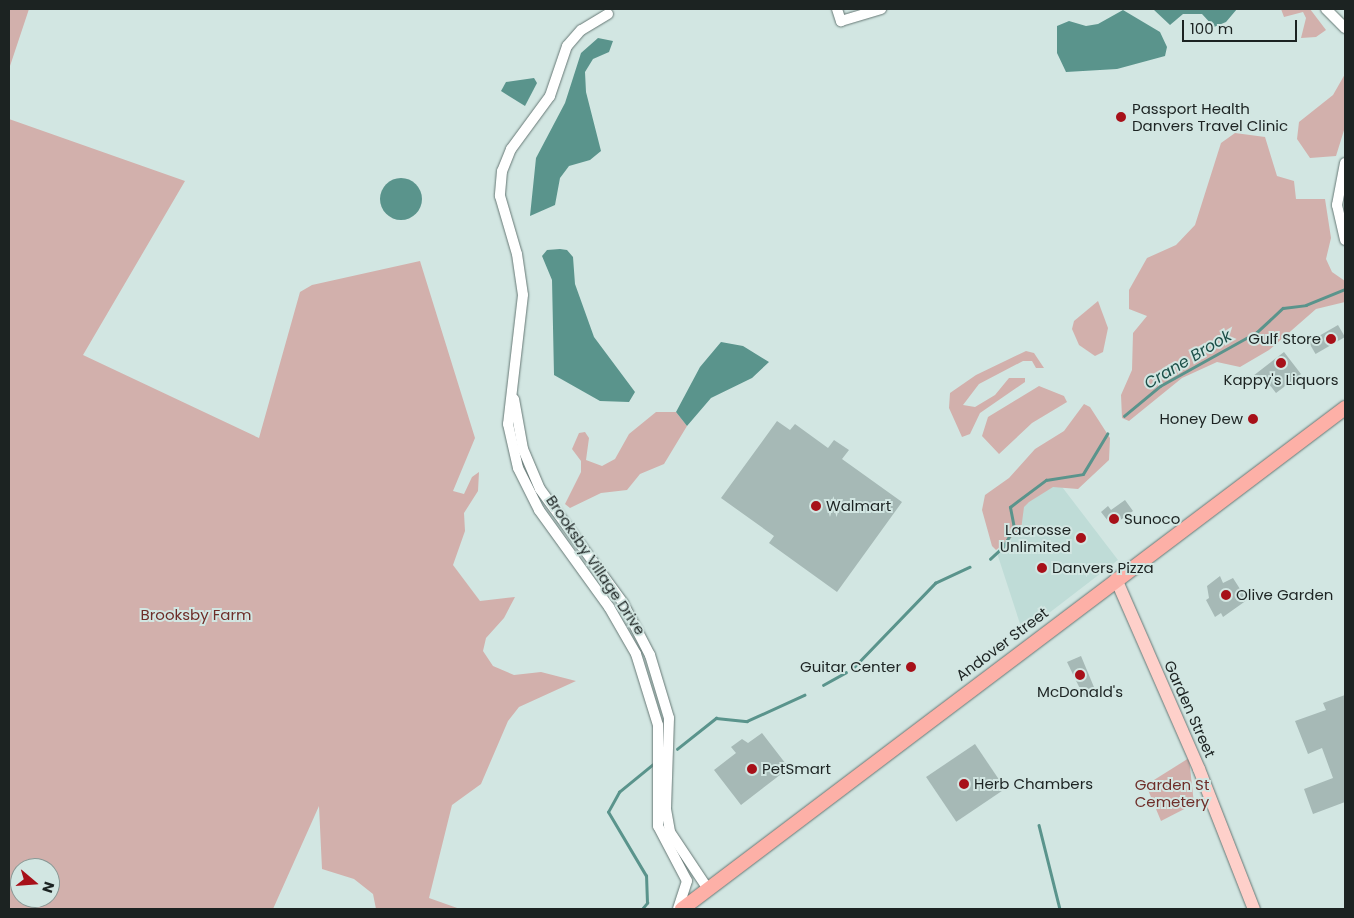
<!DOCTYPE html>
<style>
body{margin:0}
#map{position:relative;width:1354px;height:918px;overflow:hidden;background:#d2e6e2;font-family:Poppins,sans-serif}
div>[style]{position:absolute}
.built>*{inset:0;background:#bfdcd7}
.green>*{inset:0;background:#d2b0ac}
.water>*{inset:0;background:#5a948c}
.round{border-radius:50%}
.stream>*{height:2.5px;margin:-1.25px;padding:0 1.25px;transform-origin:1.25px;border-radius:1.25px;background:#5a948c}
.building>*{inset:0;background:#a6b9b6;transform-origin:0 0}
.roads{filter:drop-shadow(0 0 1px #667875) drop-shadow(0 0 1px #667875)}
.minor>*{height:10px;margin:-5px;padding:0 5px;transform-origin:5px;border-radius:5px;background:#fff}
.major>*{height:12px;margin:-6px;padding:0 6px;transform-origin:6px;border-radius:6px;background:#fed0ca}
.highway>*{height:14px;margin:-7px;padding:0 7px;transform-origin:7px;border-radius:7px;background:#fdb0a7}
.dots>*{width:14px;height:14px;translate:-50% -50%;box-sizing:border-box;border:2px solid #d2e6e2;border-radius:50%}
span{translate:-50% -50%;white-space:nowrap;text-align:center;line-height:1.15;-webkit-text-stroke:4px #d2e6e2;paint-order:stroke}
.poi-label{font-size:15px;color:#1c2322}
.left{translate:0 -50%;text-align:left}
.right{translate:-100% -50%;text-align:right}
.street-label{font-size:15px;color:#1c2322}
.park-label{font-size:15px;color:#6e2e29}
.water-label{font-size:16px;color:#1c5049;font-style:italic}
.frame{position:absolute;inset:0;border:10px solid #1c2322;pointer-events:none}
.north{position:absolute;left:10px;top:858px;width:50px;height:50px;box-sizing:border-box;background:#d2e6e2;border:1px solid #899895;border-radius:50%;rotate:108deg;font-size:14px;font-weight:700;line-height:20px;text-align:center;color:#1c2322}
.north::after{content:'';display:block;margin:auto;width:18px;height:22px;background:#a71019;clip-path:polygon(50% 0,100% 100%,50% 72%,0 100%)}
.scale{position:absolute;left:1182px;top:20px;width:115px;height:22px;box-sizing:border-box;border:2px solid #1c2322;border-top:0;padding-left:6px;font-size:15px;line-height:18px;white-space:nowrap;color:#1c2322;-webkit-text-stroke:4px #d2e6e2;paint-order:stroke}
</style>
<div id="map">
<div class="built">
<div style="clip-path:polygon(1056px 479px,1118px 560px,1023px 633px,997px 553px,1014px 528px,1010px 507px)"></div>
</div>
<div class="green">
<div style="clip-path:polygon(9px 9px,29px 9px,9px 69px)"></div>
<div style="clip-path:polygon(1281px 9px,1310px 9px,1326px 30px,1316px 37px,1301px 38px,1306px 18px,1303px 12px,1284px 17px)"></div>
<div style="clip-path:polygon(1345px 74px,1345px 127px,1336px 156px,1310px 158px,1297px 139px,1299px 122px,1333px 95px)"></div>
<div style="clip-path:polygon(evenodd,9px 119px,185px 181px,83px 355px,259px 438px,300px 292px,312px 285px,420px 261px,475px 438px,453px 491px,464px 494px,472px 477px,479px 472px,478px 491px,464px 513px,465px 531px,453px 565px,480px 601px,515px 597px,504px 618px,486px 638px,483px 651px,493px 666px,514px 675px,541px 672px,576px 681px,519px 707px,508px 721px,481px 784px,452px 805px,429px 898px,460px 909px,376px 909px,373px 894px,354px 879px,322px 869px,319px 806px,273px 909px,9px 909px,9px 119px,20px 868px,50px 868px,50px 898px,20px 898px,20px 868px)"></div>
<div style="clip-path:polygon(1235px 133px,1265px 137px,1277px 176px,1294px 181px,1296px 199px,1325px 199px,1331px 238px,1326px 259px,1332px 272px,1345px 281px,1345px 302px,1316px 309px,1269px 350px,1240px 367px,1217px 362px,1182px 378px,1129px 421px,1122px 418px,1121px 395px,1132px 370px,1133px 333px,1147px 316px,1129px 309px,1129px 290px,1147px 258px,1176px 245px,1195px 225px,1221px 143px)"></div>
<div style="clip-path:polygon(1098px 301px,1108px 328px,1103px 352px,1095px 356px,1079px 345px,1072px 329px,1074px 321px)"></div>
<div style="clip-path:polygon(1026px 351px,1034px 353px,1044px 368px,1036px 368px,1032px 361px,1023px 361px,979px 384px,963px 405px,975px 407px,995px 395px,1009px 378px,1025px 378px,1025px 382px,980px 413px,970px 434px,962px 437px,949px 408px,950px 393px,976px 375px)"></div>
<div style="clip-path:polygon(1039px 386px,1064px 396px,1067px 402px,1032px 423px,999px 454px,982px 436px,988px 417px)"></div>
<div style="clip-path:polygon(1084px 404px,1090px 407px,1110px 438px,1109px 460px,1078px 489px,1053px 487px,1029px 502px,1024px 507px,1021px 530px,996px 550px,992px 546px,982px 510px,985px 495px,1009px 478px,1035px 449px,1064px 431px)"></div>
<div style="clip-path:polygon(656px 412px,676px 412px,687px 426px,664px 464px,640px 474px,627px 490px,601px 493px,570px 508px,565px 504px,581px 472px,581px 461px,572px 449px,579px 433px,585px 432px,589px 438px,586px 460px,602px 466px,615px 459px,629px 434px)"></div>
<div style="clip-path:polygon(1189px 758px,1194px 804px,1161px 821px,1146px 785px)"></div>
</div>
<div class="water">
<div style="clip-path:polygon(1153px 9px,1237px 9px,1226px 22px,1214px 27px,1202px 14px,1183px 14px,1170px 25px)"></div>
<div style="clip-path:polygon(1123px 10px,1160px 32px,1167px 47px,1165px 56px,1117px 69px,1066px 72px,1057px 53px,1057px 26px,1069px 21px,1086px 26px,1098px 24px)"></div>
<div style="clip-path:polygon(598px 38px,613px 41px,609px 52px,593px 59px,585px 72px,586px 92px,601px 151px,590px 160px,569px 166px,560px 178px,555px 205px,530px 216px,536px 158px,565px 103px,581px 53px)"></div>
<div style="clip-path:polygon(534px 78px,537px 83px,525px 106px,501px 91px,506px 82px)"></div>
<div class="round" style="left:380px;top:178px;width:42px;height:42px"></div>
<div style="clip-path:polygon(560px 249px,567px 250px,573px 257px,575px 284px,594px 337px,635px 392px,629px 402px,600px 401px,554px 375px,552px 280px,542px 256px,547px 250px)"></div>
<div style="clip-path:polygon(721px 342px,743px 346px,769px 362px,752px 378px,711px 398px,687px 426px,676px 412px,700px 367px)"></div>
</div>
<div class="stream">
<div style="left:1124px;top:416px;width:47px;rotate:-39.8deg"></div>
<div style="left:1160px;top:386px;width:111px;rotate:-29.1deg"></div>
<div style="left:1257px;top:332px;width:35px;rotate:-43deg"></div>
<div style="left:1283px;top:308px;width:23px;rotate:-7deg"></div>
<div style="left:1306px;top:305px;width:42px;rotate:-22.3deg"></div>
<div style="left:990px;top:559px;width:18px;rotate:-43deg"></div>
<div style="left:1003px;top:547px;width:22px;rotate:-60deg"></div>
<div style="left:1014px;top:528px;width:21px;rotate:-101deg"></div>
<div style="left:1010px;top:507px;width:45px;rotate:-36.9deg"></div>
<div style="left:1046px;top:480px;width:37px;rotate:-9deg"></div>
<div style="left:1083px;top:474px;width:47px;rotate:-59deg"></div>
<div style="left:854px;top:667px;width:117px;rotate:-46deg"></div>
<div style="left:935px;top:583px;width:38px;rotate:-25deg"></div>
<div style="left:823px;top:685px;width:26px;rotate:-29deg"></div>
<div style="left:677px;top:749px;width:50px;rotate:-38.5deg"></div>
<div style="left:716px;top:718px;width:31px;rotate:6deg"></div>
<div style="left:747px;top:721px;width:63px;rotate:-24.5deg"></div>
<div style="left:1039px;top:825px;width:87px;rotate:76deg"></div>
<div style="left:642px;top:909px;width:8px;rotate:-50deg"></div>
<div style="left:647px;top:903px;width:27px;rotate:-92deg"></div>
<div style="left:646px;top:876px;width:74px;rotate:-120.7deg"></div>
<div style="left:608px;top:812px;width:23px;rotate:-61deg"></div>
<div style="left:619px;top:792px;width:43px;rotate:-39.3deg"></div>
</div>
<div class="building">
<div style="left:1338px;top:325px;width:14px;height:34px;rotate:60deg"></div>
<div style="clip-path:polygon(1284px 352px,1301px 374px,1276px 393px,1265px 379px,1261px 383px,1253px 376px)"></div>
<div style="clip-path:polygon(777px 421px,790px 430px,795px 424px,828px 448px,834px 440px,849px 450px,842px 459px,902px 502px,837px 592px,769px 543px,774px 536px,721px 498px)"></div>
<div style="clip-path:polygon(1125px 500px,1133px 511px,1112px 526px,1101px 512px,1108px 506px,1111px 510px)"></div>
<div style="clip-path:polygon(1220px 576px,1223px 583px,1233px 578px,1247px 600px,1223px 617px,1221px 613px,1215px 617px,1206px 600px,1209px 598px,1207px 586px)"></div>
<div style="clip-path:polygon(1081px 656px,1096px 692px,1084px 697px,1067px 662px)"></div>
<div style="clip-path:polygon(1345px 695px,1345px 802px,1313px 814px,1304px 789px,1333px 778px,1322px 748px,1308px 754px,1295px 721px,1326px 710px,1323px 703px)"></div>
<div style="clip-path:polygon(762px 733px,789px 768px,741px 805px,714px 770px,736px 753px,731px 747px,742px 739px,748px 743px)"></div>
<div style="left:975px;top:744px;width:54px;height:59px;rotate:56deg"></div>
</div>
<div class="roads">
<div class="minor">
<div style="left:837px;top:9px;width:13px;rotate:72deg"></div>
<div style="left:841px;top:21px;width:42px;rotate:-16.7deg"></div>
<div style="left:1326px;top:9px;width:27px;rotate:45deg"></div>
<div style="left:608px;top:14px;width:31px;rotate:149deg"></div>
<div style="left:581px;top:30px;width:21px;rotate:131deg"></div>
<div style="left:567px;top:46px;width:53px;rotate:108.8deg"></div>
<div style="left:550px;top:96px;width:66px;rotate:126.3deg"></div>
<div style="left:511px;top:149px;width:24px;rotate:112deg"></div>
<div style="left:502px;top:171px;width:25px;rotate:95deg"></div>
<div style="left:500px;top:196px;width:60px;rotate:73.7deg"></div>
<div style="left:517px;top:254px;width:41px;rotate:81.7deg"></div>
<div style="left:523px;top:295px;width:130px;rotate:96.6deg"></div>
<div style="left:508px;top:424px;width:45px;rotate:77.2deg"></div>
<div style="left:518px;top:468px;width:47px;rotate:63.4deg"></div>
<div style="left:539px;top:510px;width:120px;rotate:54.2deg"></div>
<div style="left:609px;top:607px;width:54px;rotate:60.1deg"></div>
<div style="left:636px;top:654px;width:74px;rotate:72.8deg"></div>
<div style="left:658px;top:725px;width:101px;rotate:90deg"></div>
<div style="left:658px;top:826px;width:62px;rotate:62.2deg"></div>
<div style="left:687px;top:881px;width:29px;rotate:108deg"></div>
<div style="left:1345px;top:163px;width:43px;rotate:100.8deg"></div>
<div style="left:1337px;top:205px;width:36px;rotate:77deg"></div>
<div style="left:514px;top:399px;width:51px;rotate:79.8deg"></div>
<div style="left:523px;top:449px;width:43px;rotate:67deg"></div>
<div style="left:540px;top:489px;width:141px;rotate:53.9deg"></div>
<div style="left:623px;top:603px;width:59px;rotate:62.6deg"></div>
<div style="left:650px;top:655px;width:66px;rotate:73.2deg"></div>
<div style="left:669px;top:718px;width:91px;rotate:91.9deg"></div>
<div style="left:666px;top:809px;width:23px;rotate:80deg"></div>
<div style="left:670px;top:832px;width:69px;rotate:56.3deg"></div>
</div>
<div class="major">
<div style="left:1116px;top:579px;width:207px;rotate:66.4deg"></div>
<div style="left:1199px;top:769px;width:150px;rotate:68.6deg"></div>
</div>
<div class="highway">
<div style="left:682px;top:909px;width:831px;rotate:-37.08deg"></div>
</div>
</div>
<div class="dots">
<div style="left:1121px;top:117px;background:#a71019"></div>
<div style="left:1331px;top:339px;background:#a71019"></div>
<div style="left:1281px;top:363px;background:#a71019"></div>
<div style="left:1253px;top:419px;background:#a71019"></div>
<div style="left:816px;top:506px;background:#a71019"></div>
<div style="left:1114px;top:519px;background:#a71019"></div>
<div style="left:1081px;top:538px;background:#a71019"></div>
<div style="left:1042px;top:568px;background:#a71019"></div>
<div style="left:1226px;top:595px;background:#a71019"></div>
<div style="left:911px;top:667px;background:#a71019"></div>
<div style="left:1080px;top:675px;background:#a71019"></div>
<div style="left:752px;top:769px;background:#a71019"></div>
<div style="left:964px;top:784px;background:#a71019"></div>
</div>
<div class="poi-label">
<span class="left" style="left:1132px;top:117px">Passport Health<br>Danvers Travel Clinic</span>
<span class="right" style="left:1321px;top:339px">Gulf Store</span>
<span style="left:1281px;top:380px">Kappy's Liquors</span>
<span class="right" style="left:1243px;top:419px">Honey Dew</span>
<span class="left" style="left:826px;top:506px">Walmart</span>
<span class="left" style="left:1124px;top:519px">Sunoco</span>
<span class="right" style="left:1071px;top:538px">Lacrosse<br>Unlimited</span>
<span class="left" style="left:1052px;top:568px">Danvers Pizza</span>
<span class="left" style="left:1236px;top:595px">Olive Garden</span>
<span class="right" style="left:901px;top:667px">Guitar Center</span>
<span style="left:1080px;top:692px">McDonald's</span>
<span class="left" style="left:762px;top:769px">PetSmart</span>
<span class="left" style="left:974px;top:784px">Herb Chambers</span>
</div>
<div class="street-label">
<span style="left:596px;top:565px;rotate:56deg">Brooksby Village Drive</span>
<span style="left:1002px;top:644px;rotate:-37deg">Andover Street</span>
<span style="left:1190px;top:709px;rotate:66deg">Garden Street</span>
</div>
<div class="park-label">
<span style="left:196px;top:615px">Brooksby Farm</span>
<span style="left:1172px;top:793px">Garden St<br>Cemetery</span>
</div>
<div class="water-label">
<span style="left:1188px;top:360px;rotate:-31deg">Crane Brook</span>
</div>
<div class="frame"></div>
<div class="north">N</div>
<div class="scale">100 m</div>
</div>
